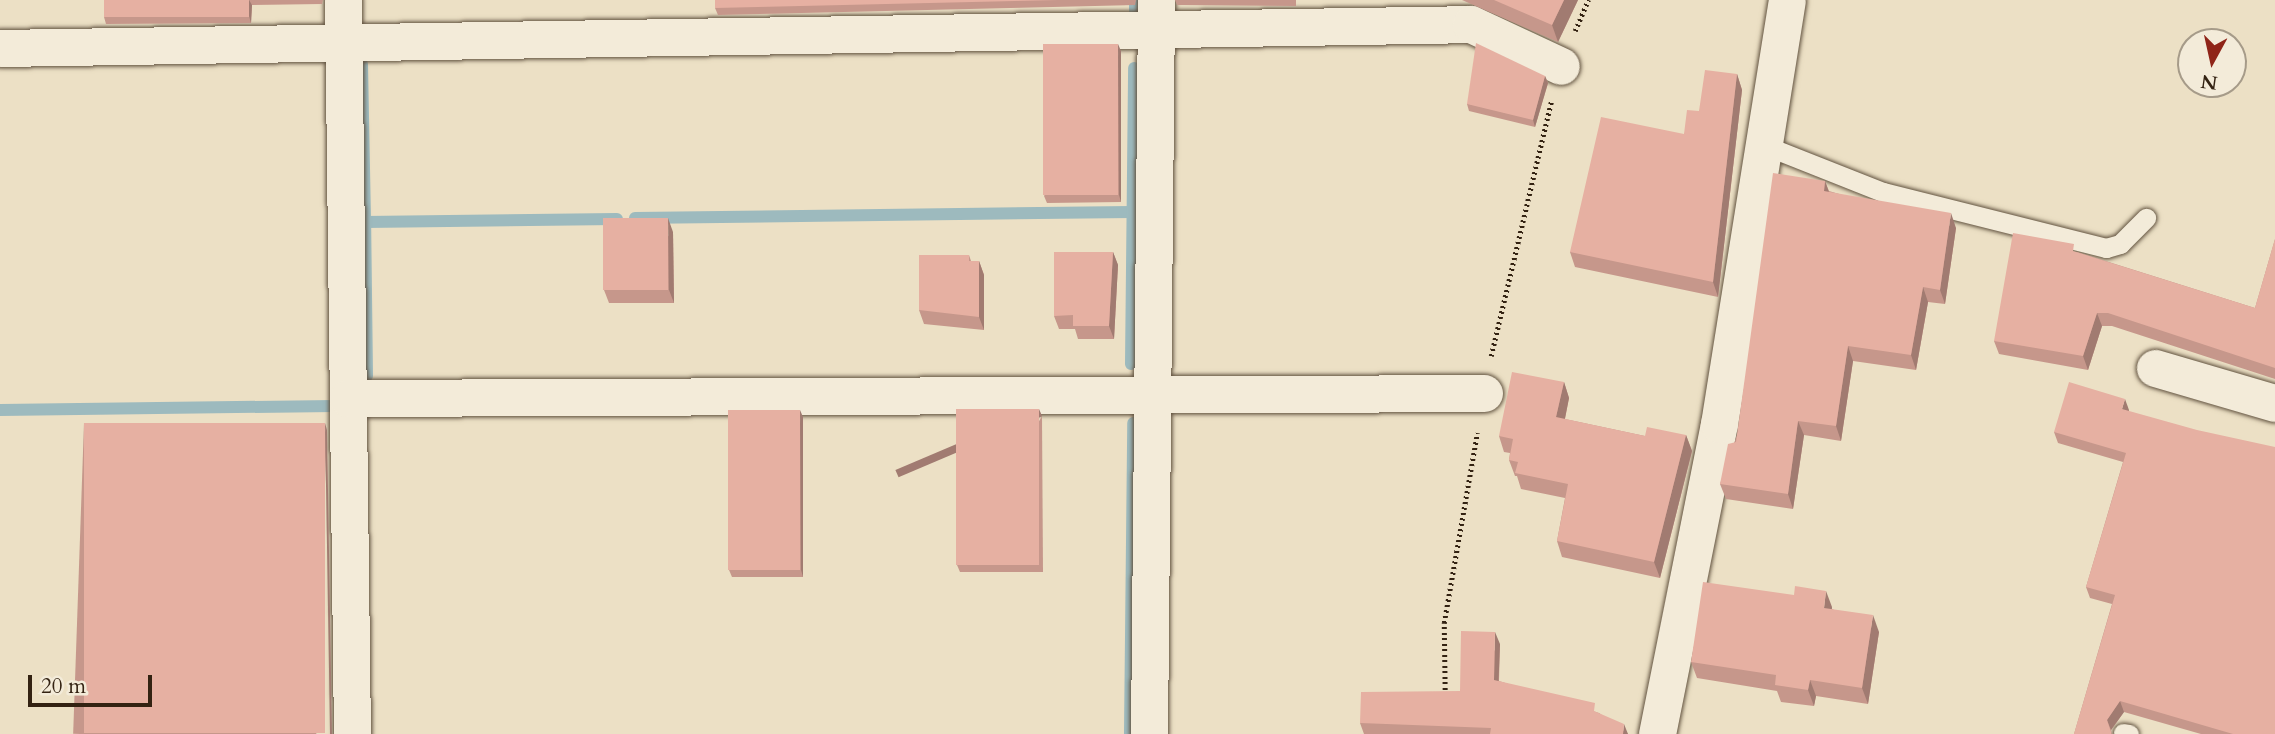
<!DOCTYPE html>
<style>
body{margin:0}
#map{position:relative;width:2275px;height:734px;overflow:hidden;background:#ece0c5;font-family:Cardo,serif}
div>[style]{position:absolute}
.stream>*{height:12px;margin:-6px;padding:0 6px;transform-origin:6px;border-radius:6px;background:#9dbabe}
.path>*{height:4.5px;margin-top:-2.25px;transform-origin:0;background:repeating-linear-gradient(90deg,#332212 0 2px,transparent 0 5.5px)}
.roads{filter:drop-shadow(0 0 2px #61523f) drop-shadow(0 0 2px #61523f)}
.service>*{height:19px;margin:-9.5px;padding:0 9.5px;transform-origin:9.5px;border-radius:9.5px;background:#f3ebd9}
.minor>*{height:37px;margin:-18.5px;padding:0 18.5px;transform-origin:18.5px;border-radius:18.5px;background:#f3ebd9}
.wall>*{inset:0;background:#c6978b;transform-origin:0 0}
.shaded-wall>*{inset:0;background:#a17b71;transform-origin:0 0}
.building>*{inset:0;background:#e6b0a2;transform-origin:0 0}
span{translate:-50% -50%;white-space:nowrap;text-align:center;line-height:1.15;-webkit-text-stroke:6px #f3ebd9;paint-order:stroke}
.north{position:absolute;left:2177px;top:28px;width:70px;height:70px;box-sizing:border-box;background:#f3ebd9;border:2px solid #a69b89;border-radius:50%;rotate:188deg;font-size:19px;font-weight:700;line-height:28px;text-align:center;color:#332212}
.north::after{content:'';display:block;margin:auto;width:24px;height:32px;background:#8f2418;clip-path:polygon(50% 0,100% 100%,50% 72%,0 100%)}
.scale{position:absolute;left:28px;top:675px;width:124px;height:32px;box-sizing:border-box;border:4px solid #332212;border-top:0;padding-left:9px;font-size:21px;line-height:24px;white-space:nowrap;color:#332212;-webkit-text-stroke:5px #f3ebd9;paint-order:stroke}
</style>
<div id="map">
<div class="stream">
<div style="left:1135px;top:11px;width:11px;rotate:-90deg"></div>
<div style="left:362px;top:64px;width:158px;rotate:88.9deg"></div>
<div style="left:635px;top:218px;width:497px;rotate:-0.7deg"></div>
<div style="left:1131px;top:364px;width:296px;rotate:-89.4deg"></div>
<div style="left:367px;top:376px;width:154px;rotate:-90.7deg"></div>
<div style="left:365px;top:222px;width:252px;rotate:-0.7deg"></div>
<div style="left:0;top:410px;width:335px;rotate:-0.7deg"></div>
<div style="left:1130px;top:733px;width:310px;rotate:-89.4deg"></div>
</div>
<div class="path">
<div style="left:1575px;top:31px;width:34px;rotate:-67deg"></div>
<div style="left:1491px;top:356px;width:261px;rotate:-76.7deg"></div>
<div style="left:1445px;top:695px;width:72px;rotate:-90.8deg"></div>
<div style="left:1444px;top:623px;width:193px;rotate:-80.1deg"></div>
</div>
<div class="roads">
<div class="service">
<div style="left:1764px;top:145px;width:128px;rotate:21.6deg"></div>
<div style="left:1883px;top:192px;width:230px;rotate:14.1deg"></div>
<div style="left:2106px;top:248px;width:15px;rotate:-16deg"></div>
<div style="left:2120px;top:244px;width:37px;rotate:-45deg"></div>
<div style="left:2123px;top:733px;width:6px;rotate:9deg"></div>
</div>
<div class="minor">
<div style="left:343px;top:0;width:734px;rotate:89.3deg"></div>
<div style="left:0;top:48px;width:1471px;rotate:-0.93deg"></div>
<div style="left:1471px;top:24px;width:99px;rotate:25deg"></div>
<div style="left:2155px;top:368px;width:125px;rotate:16.3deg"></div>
<div style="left:348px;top:398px;width:1136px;rotate:-0.25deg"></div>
<div style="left:1149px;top:734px;width:734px;rotate:-89.45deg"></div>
<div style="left:1657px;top:734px;width:316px;rotate:-78.7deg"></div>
<div style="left:1719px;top:424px;width:429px;rotate:-80.9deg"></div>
</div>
</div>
<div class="wall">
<div style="clip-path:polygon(104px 0,323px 0,322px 4px,252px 5px,251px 23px,106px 24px,104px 17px)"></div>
<div style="clip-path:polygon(715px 0,1136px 0,1135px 5px,718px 15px,715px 8px)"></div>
<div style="clip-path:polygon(1175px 0,1296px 0,1296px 6px,1177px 5px)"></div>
<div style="clip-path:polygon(1462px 0,1578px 0,1558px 42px)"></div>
<div style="clip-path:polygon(1121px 51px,1121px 202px,1047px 203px,1044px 196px)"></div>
<div style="clip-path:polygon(1737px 74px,1742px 90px,1718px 297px,1575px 267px,1570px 252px,1684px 134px,1699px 111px)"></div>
<div style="clip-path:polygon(1545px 76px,1548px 83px,1535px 127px,1469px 111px,1467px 104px)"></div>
<div style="clip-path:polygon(1825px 181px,1829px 191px,1956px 228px,1945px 304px,1928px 302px,1916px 370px,1853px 361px,1841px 441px,1804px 435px,1793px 509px,1726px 499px,1720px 484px)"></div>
<div style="clip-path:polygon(673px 232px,674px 303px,609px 303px,604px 290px)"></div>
<div style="clip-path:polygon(2275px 239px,2275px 379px,2112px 326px,2102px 326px,2088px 370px,1999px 354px,1994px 341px,2077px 252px,2255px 308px)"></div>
<div style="clip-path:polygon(1113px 252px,1118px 265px,1114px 339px,1078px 339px,1075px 329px,1059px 329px,1054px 316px)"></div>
<div style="clip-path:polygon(969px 255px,971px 261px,979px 261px,984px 275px,984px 330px,924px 324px,919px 310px)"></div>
<div style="clip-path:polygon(1564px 382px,1569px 398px,1565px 419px,1645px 436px,1686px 435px,1692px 451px,1660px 578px,1562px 557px,1557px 541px,1565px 498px,1521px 489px,1517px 476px,1515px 476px,1509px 460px,1510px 453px,1504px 452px,1499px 436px)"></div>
<div style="clip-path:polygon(2129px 410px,2129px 411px,2275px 734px,2201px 734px,2124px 712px,2111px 730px,2112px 734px,2074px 734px,2112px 604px,2090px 598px,2086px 587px,2123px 462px,2058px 443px,2054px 432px)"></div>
<div style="clip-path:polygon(1042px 416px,1043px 572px,960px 572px,957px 565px)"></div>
<div style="clip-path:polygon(803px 417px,803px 577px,732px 577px,729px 570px)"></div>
<div style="left:84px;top:423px;width:243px;height:311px;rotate:2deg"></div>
<div style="clip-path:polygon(1832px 607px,1832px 609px,1879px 632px,1868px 704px,1816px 696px,1814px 706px,1781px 702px,1777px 691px,1697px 678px,1691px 662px)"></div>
<div style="clip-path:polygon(1500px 644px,1499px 681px,1599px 713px,1628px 734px,1364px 734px,1360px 723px,1460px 691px)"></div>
</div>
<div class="shaded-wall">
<div style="clip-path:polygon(249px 0,252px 5px,251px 23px,249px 16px)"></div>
<div style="clip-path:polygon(1564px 0,1578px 0,1558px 42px,1552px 25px)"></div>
<div style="clip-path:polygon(1118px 44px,1121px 51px,1121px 202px,1119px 195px)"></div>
<div style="clip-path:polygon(1737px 74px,1742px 90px,1718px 297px,1713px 282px)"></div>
<div style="clip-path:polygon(1545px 76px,1548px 83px,1535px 127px,1533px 120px)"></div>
<div style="clip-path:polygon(1825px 181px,1830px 195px,1824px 191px)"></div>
<div style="clip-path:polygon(1951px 213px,1956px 228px,1945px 304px,1940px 290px)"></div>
<div style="clip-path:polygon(668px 218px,673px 232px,674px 303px,669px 290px)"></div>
<div style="clip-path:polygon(1113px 252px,1118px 265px,1114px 339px,1109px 326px)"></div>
<div style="clip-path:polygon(979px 261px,984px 275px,984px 330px,979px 317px)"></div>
<div style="clip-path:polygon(1923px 287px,1928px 302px,1916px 370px,1911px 355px)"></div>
<div style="clip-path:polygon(2097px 313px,2102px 326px,2088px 370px,2083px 356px)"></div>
<div style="clip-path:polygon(1848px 346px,1853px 361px,1841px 441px,1836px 426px)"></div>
<div style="clip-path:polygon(1564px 382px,1569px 398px,1562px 433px,1556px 417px)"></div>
<div style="clip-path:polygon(2125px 399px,2129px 410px,2126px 420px,2122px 409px)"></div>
<div style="left:1039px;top:409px;width:8px;height:156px;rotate:67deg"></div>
<div style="clip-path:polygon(800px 410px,803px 417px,803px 577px,801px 570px)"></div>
<div style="clip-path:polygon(1798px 421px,1804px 435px,1793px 509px,1788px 494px)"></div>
<div style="clip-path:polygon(325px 423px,327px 430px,332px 734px,330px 734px,330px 732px)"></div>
<div style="clip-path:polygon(1686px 435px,1692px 451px,1660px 578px,1654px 562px)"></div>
<div style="clip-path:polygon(1826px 591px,1832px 607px,1830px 625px,1824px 608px)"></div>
<div style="clip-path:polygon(1873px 615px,1879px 632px,1868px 704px,1862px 688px)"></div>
<div style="clip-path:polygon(1495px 632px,1500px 644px,1498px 693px,1494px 680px)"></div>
<div style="clip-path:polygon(1810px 680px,1816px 696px,1814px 706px,1808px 690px)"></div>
<div style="clip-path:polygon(2120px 701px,2124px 712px,2111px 730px,2107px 720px)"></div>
<div style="clip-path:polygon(1624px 724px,1628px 734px,1623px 734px)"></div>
</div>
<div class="building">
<div style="left:104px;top:0;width:145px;height:17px"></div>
<div style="clip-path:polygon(715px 0,1058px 0,715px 8px)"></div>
<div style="clip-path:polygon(1494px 0,1564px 0,1552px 25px)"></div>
<div style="clip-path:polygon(1476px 43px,1545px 76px,1533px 120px,1467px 104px)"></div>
<div style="left:1118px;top:44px;width:151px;height:75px;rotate:90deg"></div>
<div style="clip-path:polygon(1705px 70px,1737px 74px,1713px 282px,1570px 252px,1601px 117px,1684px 134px,1687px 110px,1699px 111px)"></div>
<div style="clip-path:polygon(1773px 173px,1825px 181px,1824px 191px,1951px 213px,1940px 290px,1923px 287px,1911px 355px,1848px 346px,1836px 426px,1798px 421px,1788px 494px,1720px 484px,1728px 444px,1736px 442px)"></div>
<div style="left:603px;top:218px;width:65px;height:72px"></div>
<div style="clip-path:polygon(2013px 233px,2074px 244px,2073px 251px,2255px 308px,2275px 239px,2275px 368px,2108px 313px,2097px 313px,2083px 356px,1994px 341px)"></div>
<div style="clip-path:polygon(1054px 252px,1113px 252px,1109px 326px,1073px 326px,1073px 315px,1054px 316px)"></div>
<div style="clip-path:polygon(919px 255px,969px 255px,969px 261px,979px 261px,979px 317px,919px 310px)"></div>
<div style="clip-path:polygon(1512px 372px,1564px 382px,1556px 417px,1645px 436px,1647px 427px,1686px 435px,1654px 562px,1557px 541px,1568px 484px,1515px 473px,1518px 462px,1509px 460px,1513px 439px,1499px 436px)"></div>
<div style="clip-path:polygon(2069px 382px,2125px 399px,2122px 409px,2197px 430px,2275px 447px,2275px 734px,2233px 734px,2120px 701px,2107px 720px,2111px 732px,2111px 734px,2074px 734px,2115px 595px,2086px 587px,2126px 453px,2054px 432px)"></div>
<div style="left:956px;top:409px;width:83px;height:156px"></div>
<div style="left:728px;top:410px;width:72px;height:160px"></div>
<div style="left:84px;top:423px;width:241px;height:310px"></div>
<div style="clip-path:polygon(1703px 582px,1794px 595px,1795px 586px,1826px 591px,1824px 608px,1873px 615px,1862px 688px,1810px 680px,1808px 690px,1775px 685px,1776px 675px,1691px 662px)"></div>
<div style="clip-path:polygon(1461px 631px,1495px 632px,1494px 680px,1595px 703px,1594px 711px,1624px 724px,1623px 734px,1490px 734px,1491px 728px,1360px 723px,1361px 692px,1460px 691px)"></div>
</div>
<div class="north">N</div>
<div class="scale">20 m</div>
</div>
